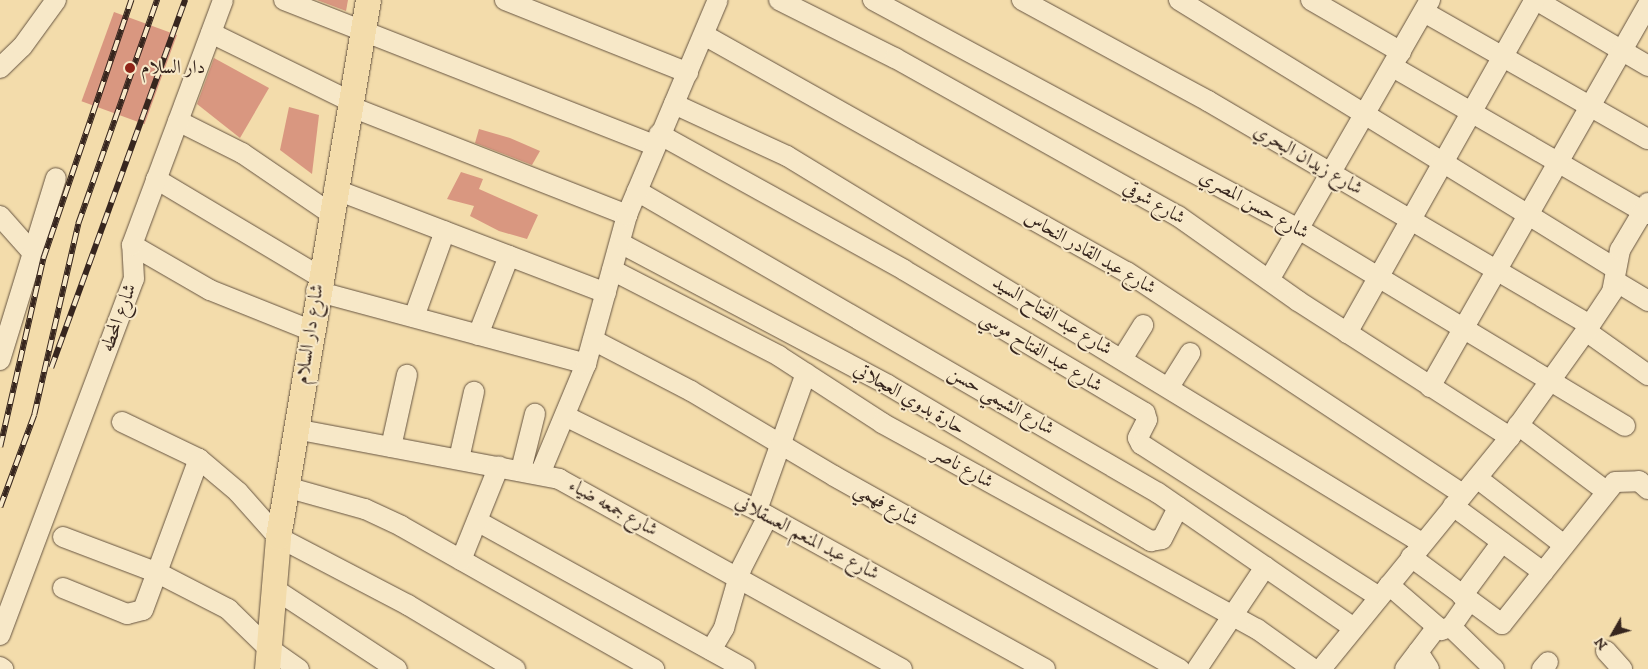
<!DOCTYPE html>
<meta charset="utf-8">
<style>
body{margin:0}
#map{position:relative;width:1648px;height:669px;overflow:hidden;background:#f3dcab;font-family:"IM FELL DW Pica",Amiri,serif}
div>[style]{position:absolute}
.building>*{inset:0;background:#d99780;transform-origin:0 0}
.roads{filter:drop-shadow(0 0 1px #665441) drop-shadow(0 0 1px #665441)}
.minor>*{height:20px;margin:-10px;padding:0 10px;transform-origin:10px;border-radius:10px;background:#f7e8c8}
.major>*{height:25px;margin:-12.5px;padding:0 12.5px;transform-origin:12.5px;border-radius:12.5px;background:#f3dcab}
.rail>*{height:5.5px;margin-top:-2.75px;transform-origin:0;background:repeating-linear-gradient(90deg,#f7e8c8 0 11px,#37261e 0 22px);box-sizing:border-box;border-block:1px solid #37261e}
.dots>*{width:14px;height:14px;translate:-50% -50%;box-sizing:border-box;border:2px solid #f7e8c8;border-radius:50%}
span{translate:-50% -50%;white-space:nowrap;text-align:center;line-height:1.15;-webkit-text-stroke:4px #f7e8c8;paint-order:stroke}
.poi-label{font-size:19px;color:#37261e}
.left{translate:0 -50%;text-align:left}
.street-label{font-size:19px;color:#37261e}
.north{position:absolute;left:1588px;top:609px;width:50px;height:50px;-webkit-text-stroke:4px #f7e8c8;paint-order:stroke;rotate:232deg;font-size:14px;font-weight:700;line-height:20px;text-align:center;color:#37261e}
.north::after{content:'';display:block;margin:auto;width:18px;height:22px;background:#37261e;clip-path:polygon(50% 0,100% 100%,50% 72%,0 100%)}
</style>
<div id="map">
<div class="building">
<div style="clip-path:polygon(317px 0,348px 0,346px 11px)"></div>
<div style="left:114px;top:12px;width:67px;height:95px;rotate:20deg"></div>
<div style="clip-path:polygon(214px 58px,269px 88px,240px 138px,197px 104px)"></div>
<div style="clip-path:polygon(289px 107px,319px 115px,312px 174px,280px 150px)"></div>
<div style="clip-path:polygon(479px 129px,510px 138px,540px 151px,532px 165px,475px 143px)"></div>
<div style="clip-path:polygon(461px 172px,483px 179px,479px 189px,538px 215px,527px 239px,499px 231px,470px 216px,474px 206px,447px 199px)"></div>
</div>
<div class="roads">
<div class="minor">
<div style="left:284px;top:0;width:397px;rotate:21.4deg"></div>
<div style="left:505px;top:0;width:197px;rotate:21.7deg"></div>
<div style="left:779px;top:0;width:130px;rotate:26.6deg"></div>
<div style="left:895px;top:58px;width:324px;rotate:29.2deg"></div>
<div style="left:1178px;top:216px;width:147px;rotate:35.3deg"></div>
<div style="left:1298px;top:301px;width:252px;rotate:32.7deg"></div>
<div style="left:873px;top:0;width:481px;rotate:28.3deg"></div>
<div style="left:1297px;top:228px;width:383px;rotate:31.1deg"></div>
<div style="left:1022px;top:0;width:212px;rotate:28.5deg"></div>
<div style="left:1208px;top:101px;width:443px;rotate:30.4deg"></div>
<div style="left:1179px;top:0;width:513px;rotate:31.61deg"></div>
<div style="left:1311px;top:0;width:104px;rotate:30deg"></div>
<div style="left:1536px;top:0;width:130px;rotate:30.5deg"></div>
<div style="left:1424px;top:12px;width:257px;rotate:29.6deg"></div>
<div style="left:211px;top:33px;width:155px;rotate:26.1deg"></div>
<div style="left:704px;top:35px;width:485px;rotate:29.3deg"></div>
<div style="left:1127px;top:272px;width:403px;rotate:33.5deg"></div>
<div style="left:1393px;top:67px;width:294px;rotate:30deg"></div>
<div style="left:0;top:68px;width:30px;rotate:-44deg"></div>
<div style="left:22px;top:47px;width:58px;rotate:-54.1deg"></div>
<div style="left:674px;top:104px;width:124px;rotate:24.7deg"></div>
<div style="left:787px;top:156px;width:744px;rotate:31.36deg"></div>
<div style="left:349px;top:106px;width:299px;rotate:21.4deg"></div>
<div style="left:178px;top:121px;width:72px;rotate:26.6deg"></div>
<div style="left:242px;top:153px;width:107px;rotate:34.3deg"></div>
<div style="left:659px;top:134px;width:280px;rotate:29deg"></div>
<div style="left:904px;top:270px;width:280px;rotate:30.7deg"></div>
<div style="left:1145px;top:413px;width:7px;rotate:74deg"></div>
<div style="left:1147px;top:420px;width:20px;rotate:117deg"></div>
<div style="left:1138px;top:438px;width:7px;rotate:63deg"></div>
<div style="left:1141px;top:444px;width:283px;rotate:32.7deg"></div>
<div style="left:156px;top:179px;width:190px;rotate:30.8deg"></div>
<div style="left:334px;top:189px;width:291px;rotate:20.9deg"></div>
<div style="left:637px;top:191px;width:602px;rotate:30.1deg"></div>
<div style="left:1158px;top:493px;width:238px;rotate:34.6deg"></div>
<div style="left:0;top:216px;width:48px;rotate:48.4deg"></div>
<div style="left:620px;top:243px;width:303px;rotate:27.9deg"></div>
<div style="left:888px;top:385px;width:306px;rotate:30.7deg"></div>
<div style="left:1151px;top:541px;width:11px;rotate:-10deg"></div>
<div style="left:1162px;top:539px;width:36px;rotate:-63deg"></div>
<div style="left:132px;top:245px;width:90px;rotate:30deg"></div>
<div style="left:210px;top:290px;width:108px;rotate:21.8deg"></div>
<div style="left:612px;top:270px;width:188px;rotate:27.2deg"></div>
<div style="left:779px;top:356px;width:123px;rotate:33deg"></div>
<div style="left:882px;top:423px;width:428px;rotate:28.8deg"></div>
<div style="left:1257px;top:629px;width:69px;rotate:35.5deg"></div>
<div style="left:1269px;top:280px;width:323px;rotate:-60.1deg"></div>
<div style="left:1615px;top:281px;width:39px;rotate:31deg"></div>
<div style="left:316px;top:291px;width:280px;rotate:15.1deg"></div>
<div style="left:414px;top:317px;width:91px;rotate:-70.2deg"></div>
<div style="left:1586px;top:331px;width:76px;rotate:35.4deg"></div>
<div style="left:1347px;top:333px;width:382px;rotate:-60.6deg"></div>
<div style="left:478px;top:335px;width:85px;rotate:-68.6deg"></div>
<div style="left:593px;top:340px;width:110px;rotate:27.5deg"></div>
<div style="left:691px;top:391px;width:166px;rotate:30.7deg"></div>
<div style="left:834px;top:476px;width:396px;rotate:29.2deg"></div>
<div style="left:1122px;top:359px;width:40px;rotate:-58deg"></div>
<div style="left:0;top:360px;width:190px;rotate:-72.9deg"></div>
<div style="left:1169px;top:387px;width:40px;rotate:-58deg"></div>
<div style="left:1430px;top:387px;width:440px;rotate:-60.3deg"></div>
<div style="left:565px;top:416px;width:214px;rotate:26.1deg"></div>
<div style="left:757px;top:510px;width:329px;rotate:28.9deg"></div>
<div style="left:122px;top:422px;width:85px;rotate:25.7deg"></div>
<div style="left:199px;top:459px;width:51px;rotate:40.2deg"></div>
<div style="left:238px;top:492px;width:60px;rotate:48.4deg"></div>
<div style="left:278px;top:537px;width:147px;rotate:27.6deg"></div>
<div style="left:408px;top:605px;width:125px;rotate:30.9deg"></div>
<div style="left:1518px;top:425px;width:110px;rotate:36.9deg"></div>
<div style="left:295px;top:429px;width:269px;rotate:10.7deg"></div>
<div style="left:559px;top:479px;width:392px;rotate:29deg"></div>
<div style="left:391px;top:447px;width:74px;rotate:-77.5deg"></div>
<div style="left:459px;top:459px;width:69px;rotate:-77.4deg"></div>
<div style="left:521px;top:470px;width:58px;rotate:-76deg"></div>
<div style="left:540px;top:474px;width:119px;rotate:-67.3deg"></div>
<div style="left:586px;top:364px;width:155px;rotate:-74.6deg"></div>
<div style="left:627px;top:215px;width:233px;rotate:-67.1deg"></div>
<div style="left:1477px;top:478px;width:110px;rotate:37.6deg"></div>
<div style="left:286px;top:487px;width:82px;rotate:15.6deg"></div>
<div style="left:365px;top:509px;width:40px;rotate:25deg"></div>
<div style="left:401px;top:526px;width:291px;rotate:29.5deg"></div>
<div style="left:1453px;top:506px;width:112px;rotate:36.3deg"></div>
<div style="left:757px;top:510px;width:145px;rotate:-70.3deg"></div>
<div style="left:477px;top:521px;width:306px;rotate:28.9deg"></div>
<div style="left:63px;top:537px;width:102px;rotate:20.8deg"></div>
<div style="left:158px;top:573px;width:79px;rotate:27.2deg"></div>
<div style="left:228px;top:609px;width:54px;rotate:44.3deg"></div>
<div style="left:267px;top:647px;width:39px;rotate:35deg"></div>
<div style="left:1411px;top:557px;width:113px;rotate:36.4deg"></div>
<div style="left:1502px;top:624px;width:181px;rotate:-51.5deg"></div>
<div style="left:1615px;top:482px;width:24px;rotate:-2deg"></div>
<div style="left:1639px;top:481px;width:12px;rotate:42deg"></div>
<div style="left:461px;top:560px;width:101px;rotate:-68deg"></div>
<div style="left:1389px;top:585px;width:69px;rotate:40.9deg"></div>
<div style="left:1441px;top:630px;width:10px;rotate:-17deg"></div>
<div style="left:1451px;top:627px;width:32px;rotate:-55deg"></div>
<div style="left:63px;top:588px;width:69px;rotate:22.1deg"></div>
<div style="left:127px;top:614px;width:16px;rotate:-14deg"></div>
<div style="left:143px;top:610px;width:161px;rotate:-69.7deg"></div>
<div style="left:273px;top:588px;width:148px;rotate:33.2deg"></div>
<div style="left:1462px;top:596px;width:67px;rotate:-53.5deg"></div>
<div style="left:1451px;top:627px;width:60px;rotate:44.3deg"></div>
<div style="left:0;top:635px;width:380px;rotate:-69.4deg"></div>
<div style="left:134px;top:279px;width:34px;rotate:-93deg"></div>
<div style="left:132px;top:245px;width:261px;rotate:-69.6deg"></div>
<div style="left:711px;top:650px;width:26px;rotate:-59deg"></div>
<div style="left:724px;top:628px;width:61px;rotate:-73.9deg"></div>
<div style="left:741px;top:569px;width:59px;rotate:-63deg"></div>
<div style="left:1606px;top:651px;width:24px;rotate:48deg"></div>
<div style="left:1418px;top:652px;width:20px;rotate:57deg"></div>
<div style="left:0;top:667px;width:4px;rotate:34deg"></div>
<div style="left:1197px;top:669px;width:123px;rotate:-56.3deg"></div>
<div style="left:1321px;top:669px;width:299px;rotate:-50.8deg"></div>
<div style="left:1510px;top:437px;width:130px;rotate:-54.4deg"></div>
<div style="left:1586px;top:331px;width:47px;rotate:-56.3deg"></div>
<div style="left:1612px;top:292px;width:43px;rotate:-79.2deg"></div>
<div style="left:1620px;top:250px;width:55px;rotate:-59.2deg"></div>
<div style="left:1405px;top:669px;width:53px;rotate:-52.7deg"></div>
<div style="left:1542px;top:669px;width:9px;rotate:-49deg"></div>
</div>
<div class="major">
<div style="left:267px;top:669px;width:132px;rotate:-85.2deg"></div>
<div style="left:278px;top:537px;width:544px;rotate:-80.49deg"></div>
</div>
</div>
<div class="rail">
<div style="left:51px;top:368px;width:392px;rotate:-70deg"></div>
<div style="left:0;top:447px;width:193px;rotate:-77.1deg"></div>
<div style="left:43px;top:259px;width:274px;rotate:-71.2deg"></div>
<div style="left:0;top:507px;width:98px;rotate:-69.7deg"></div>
<div style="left:34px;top:415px;width:196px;rotate:-77deg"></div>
<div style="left:78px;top:224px;width:238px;rotate:-70.6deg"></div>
</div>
<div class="dots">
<div style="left:130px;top:68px;background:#8f2418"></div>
</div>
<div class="poi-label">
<span class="left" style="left:141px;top:68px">دار السلام</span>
</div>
<div class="street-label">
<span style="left:1308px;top:160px;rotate:30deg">شارع زيدان البحري</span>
<span style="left:1154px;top:203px;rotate:30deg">شارع شوقي</span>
<span style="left:1254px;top:205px;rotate:29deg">شارع حسن المصري</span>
<span style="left:1090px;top:253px;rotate:30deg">شارع عبد القادر النحاس</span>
<span style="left:1052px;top:316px;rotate:31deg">شارع عبد الفتاح السيد</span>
<span style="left:119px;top:318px;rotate:-70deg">شارع المحطه</span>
<span style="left:310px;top:334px;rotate:-81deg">شارع دار السلام</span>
<span style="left:1041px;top:352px;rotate:31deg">شارع عبد الفتاح موسي</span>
<span style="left:909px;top:399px;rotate:30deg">حارة بدوي العجلاتي</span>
<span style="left:1001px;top:401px;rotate:30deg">شارع الشيمي حسن</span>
<span style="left:963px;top:468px;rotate:29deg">شارع ناصر</span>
<span style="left:886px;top:505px;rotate:29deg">شارع فهمي</span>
<span style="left:613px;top:508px;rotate:29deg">شارع جمعه ضياء</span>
<span style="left:807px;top:538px;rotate:28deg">شارع عبد المنعم العسقلاني</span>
</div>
<div class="north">N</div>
</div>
